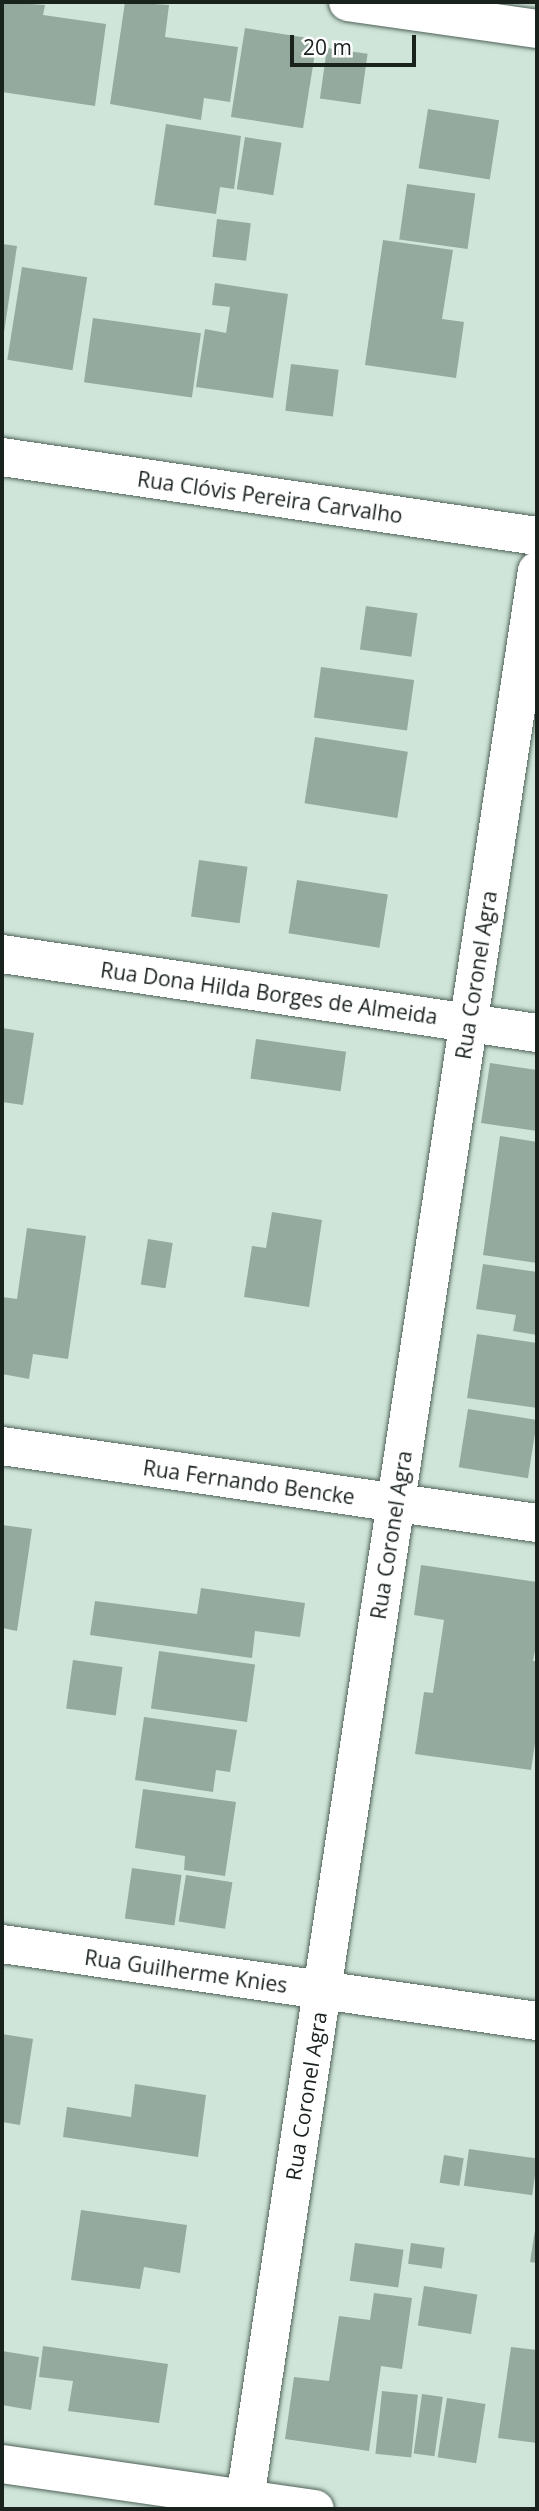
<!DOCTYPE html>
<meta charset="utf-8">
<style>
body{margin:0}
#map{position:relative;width:539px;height:2511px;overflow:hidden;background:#cfe5d9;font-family:"Open Sans",sans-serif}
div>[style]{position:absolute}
.building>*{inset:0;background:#94aa9e;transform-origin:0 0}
.roads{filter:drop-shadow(0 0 2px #4f6258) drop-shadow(0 0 2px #4f6258)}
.minor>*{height:38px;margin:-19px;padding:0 19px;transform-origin:19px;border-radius:19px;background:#fff}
span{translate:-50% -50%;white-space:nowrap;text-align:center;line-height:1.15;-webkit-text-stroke:6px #fff;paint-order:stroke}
.street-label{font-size:21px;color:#1a221e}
.frame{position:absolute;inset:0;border:4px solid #1a221e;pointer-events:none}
.scale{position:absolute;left:290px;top:35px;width:126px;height:32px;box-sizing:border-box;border:4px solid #1a221e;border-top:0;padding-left:9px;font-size:21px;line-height:24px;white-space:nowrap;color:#1a221e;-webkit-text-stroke:5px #fff;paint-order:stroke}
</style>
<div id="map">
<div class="building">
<div style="clip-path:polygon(2px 2px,45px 5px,43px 15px,106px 24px,95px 106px,2px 92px)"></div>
<div style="clip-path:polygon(125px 2px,169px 5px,165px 37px,238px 47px,230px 102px,204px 98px,201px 120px,110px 104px)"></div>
<div style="left:245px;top:28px;width:73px;height:90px;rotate:9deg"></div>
<div style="left:327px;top:48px;width:41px;height:51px;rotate:8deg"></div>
<div style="left:428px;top:109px;width:72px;height:60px;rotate:9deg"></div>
<div style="clip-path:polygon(166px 124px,241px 136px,234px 189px,220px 187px,216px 214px,154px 205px)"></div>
<div style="left:245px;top:137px;width:37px;height:53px;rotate:9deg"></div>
<div style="left:407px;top:184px;width:69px;height:56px;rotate:8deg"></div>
<div style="left:217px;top:219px;width:34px;height:38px;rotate:7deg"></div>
<div style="clip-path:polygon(383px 240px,453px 250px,442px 319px,464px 322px,456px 378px,365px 365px)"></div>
<div style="clip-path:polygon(2px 244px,17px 246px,3px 339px,2px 339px)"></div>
<div style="left:22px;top:267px;width:66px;height:94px;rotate:9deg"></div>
<div style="clip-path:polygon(215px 283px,288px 294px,273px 398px,196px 387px,205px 329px,226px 333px,230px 307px,212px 305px)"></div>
<div style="left:93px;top:318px;width:109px;height:65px;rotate:8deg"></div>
<div style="left:291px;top:364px;width:48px;height:47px;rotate:7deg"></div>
<div style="left:366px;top:606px;width:52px;height:44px;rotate:8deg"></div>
<div style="left:321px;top:667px;width:94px;height:51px;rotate:8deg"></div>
<div style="left:315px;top:737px;width:94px;height:67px;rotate:9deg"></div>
<div style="left:199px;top:860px;width:49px;height:57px;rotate:8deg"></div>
<div style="left:297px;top:880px;width:92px;height:54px;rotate:9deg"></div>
<div style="clip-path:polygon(2px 1028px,34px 1033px,23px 1105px,2px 1102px)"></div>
<div style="left:256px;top:1039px;width:91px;height:40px;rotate:8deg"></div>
<div style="clip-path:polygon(490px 1063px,537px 1070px,537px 1131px,481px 1123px)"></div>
<div style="clip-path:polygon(500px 1136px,537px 1142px,537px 1263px,483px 1255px)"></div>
<div style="clip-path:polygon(272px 1212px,322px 1220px,309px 1307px,244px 1297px,252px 1246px,266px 1248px)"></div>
<div style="clip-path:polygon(27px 1228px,86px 1236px,68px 1359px,33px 1354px,29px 1379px,2px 1374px,2px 1297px,17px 1299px)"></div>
<div style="left:148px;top:1239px;width:25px;height:46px;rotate:9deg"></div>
<div style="clip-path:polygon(483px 1264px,537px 1272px,537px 1335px,513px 1331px,516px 1315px,476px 1309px)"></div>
<div style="clip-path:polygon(477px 1334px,537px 1343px,537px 1408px,467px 1398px)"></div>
<div style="left:468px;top:1409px;width:70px;height:59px;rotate:9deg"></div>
<div style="clip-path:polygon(2px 1525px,32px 1529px,17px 1631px,2px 1628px)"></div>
<div style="clip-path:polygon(421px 1565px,537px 1582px,537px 1641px,533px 1661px,537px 1661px,537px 1730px,531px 1770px,415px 1754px,424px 1692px,433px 1693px,444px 1620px,414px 1615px)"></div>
<div style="clip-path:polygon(201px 1588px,305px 1603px,300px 1637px,255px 1631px,252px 1658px,90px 1635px,95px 1601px,197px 1614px)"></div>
<div style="left:159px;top:1651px;width:97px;height:58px;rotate:8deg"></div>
<div style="left:73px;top:1660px;width:50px;height:49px;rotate:8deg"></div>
<div style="clip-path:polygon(144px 1717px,237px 1730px,230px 1772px,216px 1770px,213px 1792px,135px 1780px)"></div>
<div style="clip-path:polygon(143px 1789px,236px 1802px,225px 1876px,184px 1870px,185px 1856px,135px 1848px)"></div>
<div style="left:132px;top:1868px;width:50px;height:51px;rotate:8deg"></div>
<div style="left:186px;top:1875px;width:47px;height:47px;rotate:9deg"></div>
<div style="clip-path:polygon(2px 2034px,33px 2039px,20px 2125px,2px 2122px)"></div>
<div style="clip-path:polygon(135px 2084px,206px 2095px,198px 2157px,63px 2137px,67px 2107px,131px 2117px)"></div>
<div style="left:469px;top:2149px;width:69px;height:37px;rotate:8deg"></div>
<div style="left:444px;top:2155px;width:20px;height:28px;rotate:9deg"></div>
<div style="clip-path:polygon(81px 2210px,187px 2225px,180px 2273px,144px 2267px,140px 2289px,71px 2280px)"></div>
<div style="clip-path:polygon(536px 2224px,537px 2224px,537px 2263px,530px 2262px)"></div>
<div style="left:355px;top:2243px;width:49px;height:38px;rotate:8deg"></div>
<div style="left:411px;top:2243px;width:34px;height:21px;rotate:8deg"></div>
<div style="left:424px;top:2286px;width:54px;height:40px;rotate:9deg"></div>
<div style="clip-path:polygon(374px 2293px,412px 2298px,402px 2369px,381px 2366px,369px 2451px,285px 2439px,294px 2377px,329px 2381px,339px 2316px,370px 2320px)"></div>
<div style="clip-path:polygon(43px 2346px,168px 2364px,159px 2423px,68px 2411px,73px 2381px,39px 2377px)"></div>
<div style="clip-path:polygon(511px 2347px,537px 2350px,537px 2443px,498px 2438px)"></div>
<div style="clip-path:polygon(2px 2351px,39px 2357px,31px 2410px,2px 2405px)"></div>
<div style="left:382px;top:2391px;width:36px;height:63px;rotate:6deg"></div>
<div style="left:422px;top:2394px;width:21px;height:60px;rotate:8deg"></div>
<div style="left:447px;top:2398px;width:39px;height:60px;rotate:9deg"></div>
</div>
<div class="roads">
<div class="minor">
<div style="left:348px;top:2px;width:191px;rotate:8.1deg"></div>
<div style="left:2px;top:457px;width:541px;rotate:8.4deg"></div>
<div style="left:2px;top:954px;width:541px;rotate:8.4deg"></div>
<div style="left:2px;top:1446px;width:541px;rotate:8.19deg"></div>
<div style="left:2px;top:1944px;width:541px;rotate:8.19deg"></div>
<div style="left:2px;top:2464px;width:316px;rotate:8.2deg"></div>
<div style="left:245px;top:2499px;width:1950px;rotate:-81.39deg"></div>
</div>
</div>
<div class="street-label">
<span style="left:270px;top:497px;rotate:8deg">Rua Clóvis Pereira Carvalho</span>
<span style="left:476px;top:975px;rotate:-81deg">Rua Coronel Agra</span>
<span style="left:269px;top:993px;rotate:8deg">Rua Dona Hilda Borges de Almeida</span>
<span style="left:249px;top:1482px;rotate:8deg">Rua Fernando Bencke</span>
<span style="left:391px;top:1535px;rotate:-81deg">Rua Coronel Agra</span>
<span style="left:186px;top:1971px;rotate:8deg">Rua Guilherme Knies</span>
<span style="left:306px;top:2096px;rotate:-81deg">Rua Coronel Agra</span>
</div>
<div class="frame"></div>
<div class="scale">20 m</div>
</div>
